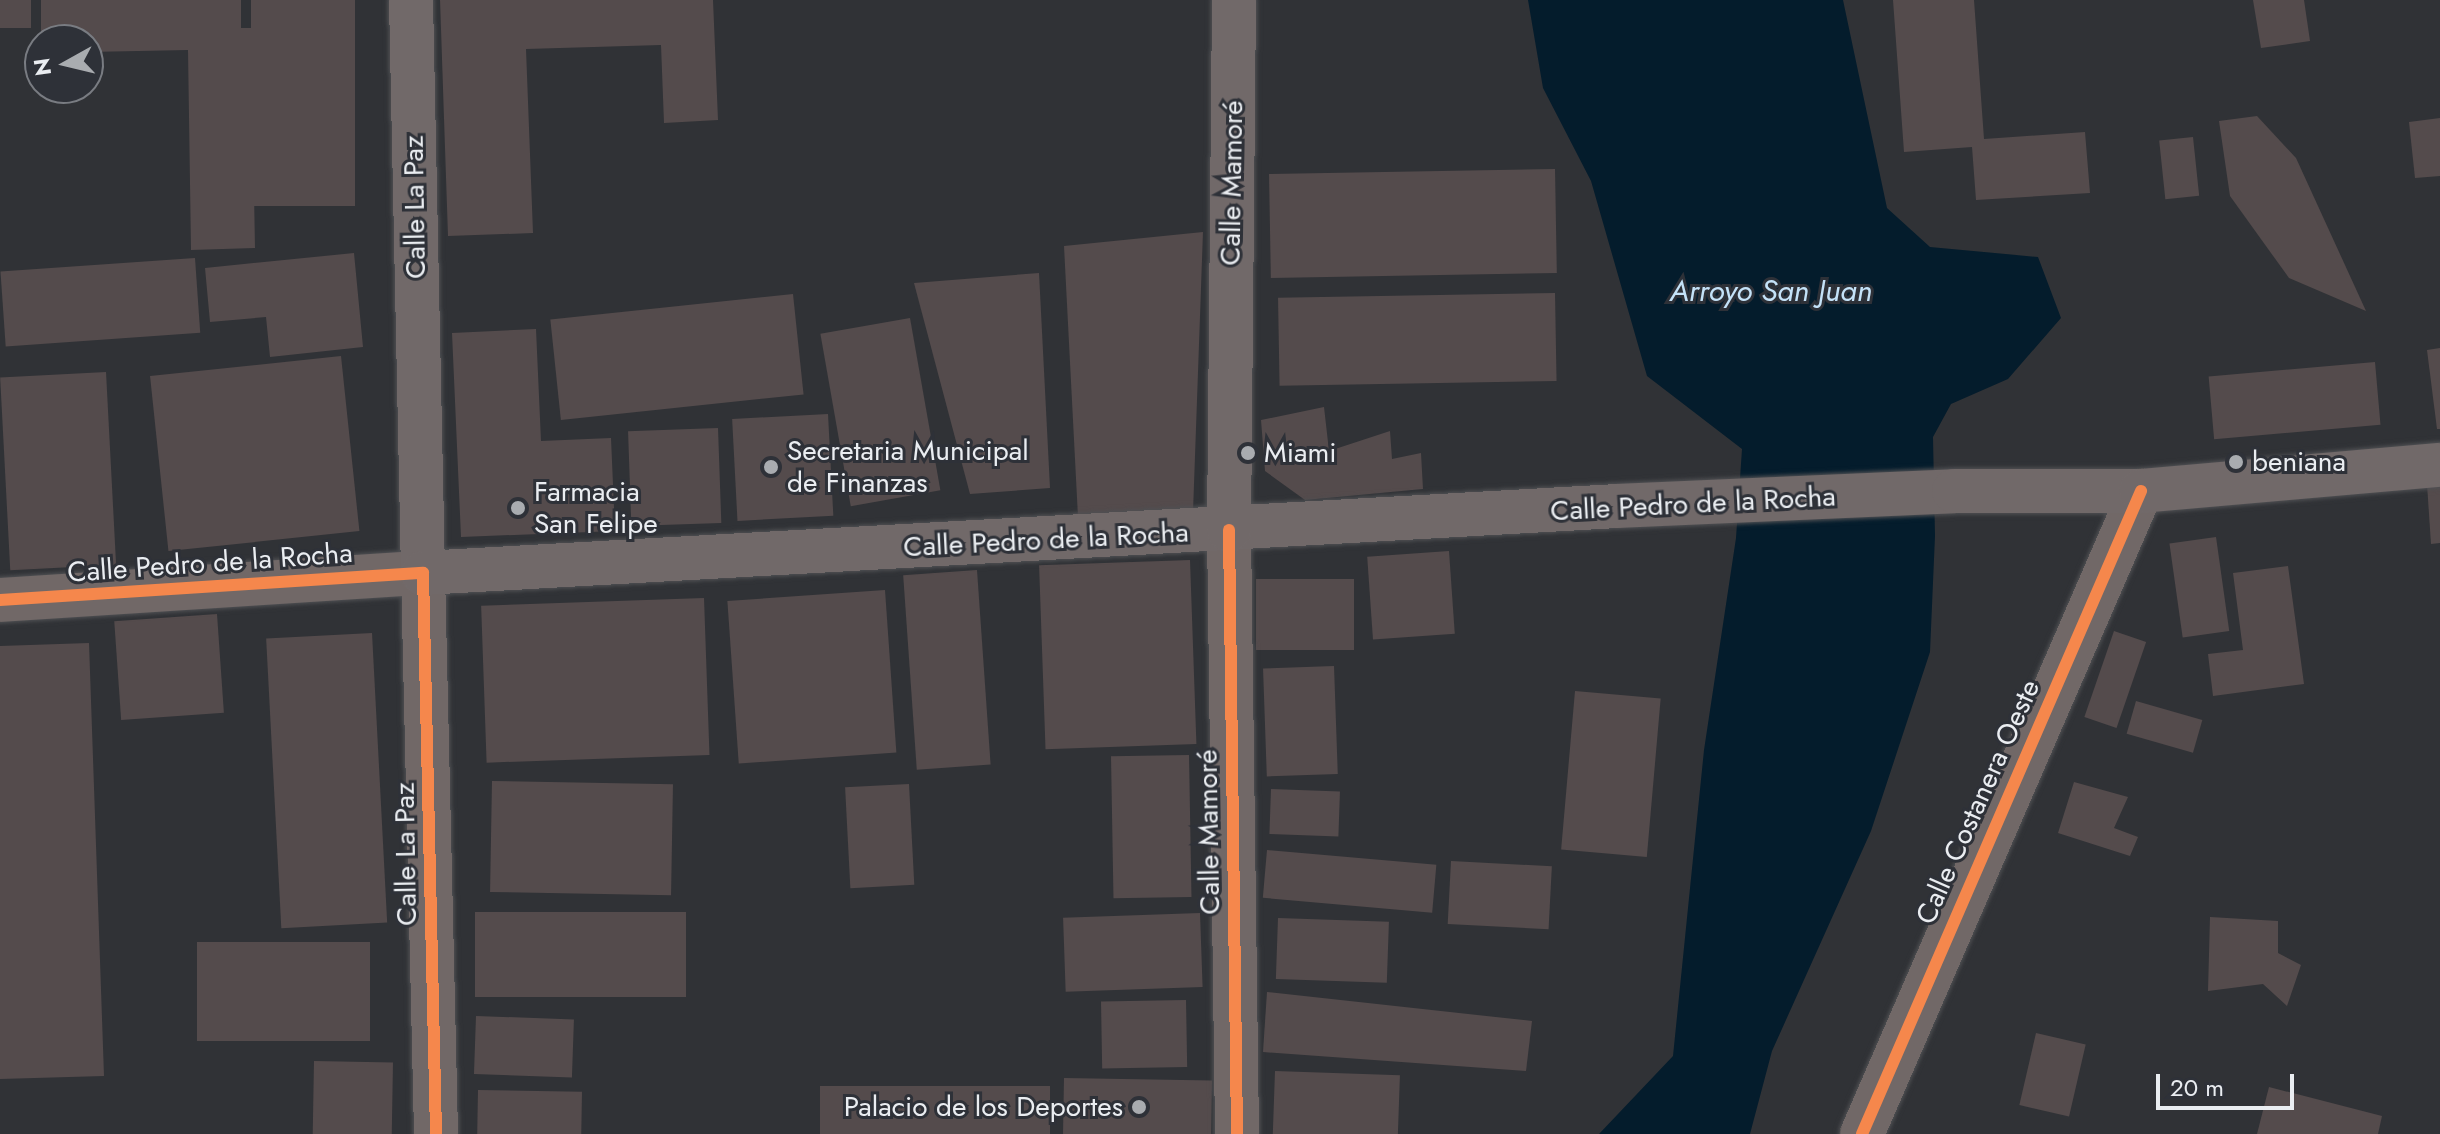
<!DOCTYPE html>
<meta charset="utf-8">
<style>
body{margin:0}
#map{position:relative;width:2440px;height:1134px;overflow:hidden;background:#303236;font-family:Jost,sans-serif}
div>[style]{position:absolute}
.water>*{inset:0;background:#041c2c}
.building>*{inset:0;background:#544b4c;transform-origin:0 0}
.roads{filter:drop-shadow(0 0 2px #4f5053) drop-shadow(0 0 2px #4f5053)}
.minor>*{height:44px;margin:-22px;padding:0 22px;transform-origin:22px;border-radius:22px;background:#716867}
.primary>*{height:44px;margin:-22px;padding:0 22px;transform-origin:22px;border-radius:22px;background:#716969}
.cycleway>*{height:12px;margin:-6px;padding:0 6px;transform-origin:6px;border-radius:6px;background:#f5874c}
.dots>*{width:22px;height:22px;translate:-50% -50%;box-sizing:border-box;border:4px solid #2e3138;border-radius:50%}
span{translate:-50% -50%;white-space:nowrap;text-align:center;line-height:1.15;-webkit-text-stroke:6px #2e3138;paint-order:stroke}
.street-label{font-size:28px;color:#eaedf1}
.poi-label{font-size:28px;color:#eaedf1}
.left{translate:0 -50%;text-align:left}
.right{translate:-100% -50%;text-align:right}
.water-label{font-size:30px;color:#c4e2f8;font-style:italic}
.north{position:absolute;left:24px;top:24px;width:80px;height:80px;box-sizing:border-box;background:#2e3138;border:2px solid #797c82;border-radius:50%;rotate:262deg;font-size:22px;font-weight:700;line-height:32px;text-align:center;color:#eaedf1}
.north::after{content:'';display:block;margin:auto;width:28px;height:36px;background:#a9acb0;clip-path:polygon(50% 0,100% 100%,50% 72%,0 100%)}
.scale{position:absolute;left:2156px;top:1074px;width:138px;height:36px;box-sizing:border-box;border:4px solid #eaedf1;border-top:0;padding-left:10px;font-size:24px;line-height:28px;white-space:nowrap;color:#eaedf1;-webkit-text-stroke:6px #2e3138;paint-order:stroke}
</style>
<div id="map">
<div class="water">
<div style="clip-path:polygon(1528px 0,1843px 0,1887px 208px,1930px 247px,2038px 257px,2061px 318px,2008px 379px,1951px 404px,1933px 437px,1935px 536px,1930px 652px,1871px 831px,1772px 1051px,1750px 1134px,1599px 1134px,1673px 1056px,1704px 750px,1736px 538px,1742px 449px,1647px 376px,1591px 181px,1543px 88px)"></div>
</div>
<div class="building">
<div style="left:0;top:0;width:31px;height:28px"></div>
<div style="clip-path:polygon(41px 0,241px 0,241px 28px,251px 28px,255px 248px,191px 250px,188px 50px,88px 52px,88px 40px,41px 40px)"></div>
<div style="left:251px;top:0;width:104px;height:206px"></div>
<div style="clip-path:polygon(440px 0,713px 0,718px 120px,664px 123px,661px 45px,526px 49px,533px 233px,448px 236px)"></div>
<div style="clip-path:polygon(1893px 0,1974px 0,1984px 139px,2085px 132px,2090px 193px,1976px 200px,1972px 147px,1904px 152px)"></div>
<div style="clip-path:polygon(2253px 0,2304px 0,2310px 41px,2261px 48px)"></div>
<div style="clip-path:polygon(2257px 116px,2296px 158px,2366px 311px,2289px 278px,2230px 196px,2219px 121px)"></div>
<div style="clip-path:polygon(2440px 118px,2440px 176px,2415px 178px,2409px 122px)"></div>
<div style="left:2193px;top:137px;width:59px;height:34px;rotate:84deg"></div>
<div style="left:1555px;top:169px;width:104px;height:286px;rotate:89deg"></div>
<div style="clip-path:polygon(1203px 232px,1193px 512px,1078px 517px,1064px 246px)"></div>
<div style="clip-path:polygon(354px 253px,363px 347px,270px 357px,266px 317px,210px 322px,205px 268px)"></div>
<div style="left:195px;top:258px;width:75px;height:195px;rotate:86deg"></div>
<div style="clip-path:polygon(1039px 273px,1050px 488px,970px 494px,914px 283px)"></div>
<div style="left:1555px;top:293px;width:88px;height:277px;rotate:89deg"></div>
<div style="left:793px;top:294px;width:101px;height:244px;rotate:84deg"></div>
<div style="left:910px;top:318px;width:175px;height:91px;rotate:80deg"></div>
<div style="clip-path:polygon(536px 329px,541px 441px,611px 438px,615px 531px,461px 537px,452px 333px)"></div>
<div style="clip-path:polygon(2440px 348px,2440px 429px,2437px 429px,2427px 350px)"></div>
<div style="left:341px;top:356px;width:176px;height:192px;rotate:84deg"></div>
<div style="left:2375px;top:362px;width:63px;height:167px;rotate:85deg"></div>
<div style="left:106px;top:372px;width:193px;height:106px;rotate:87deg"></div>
<div style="clip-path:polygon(1324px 407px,1329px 451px,1390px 431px,1392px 459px,1421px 453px,1423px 489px,1305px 500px,1265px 471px,1261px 420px)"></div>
<div style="left:828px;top:414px;width:102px;height:96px;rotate:87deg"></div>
<div style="left:718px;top:428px;width:95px;height:90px;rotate:88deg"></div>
<div style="clip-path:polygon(2440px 483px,2440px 543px,2431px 544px,2427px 484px)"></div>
<div style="left:2216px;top:537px;width:95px;height:47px;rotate:82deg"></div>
<div style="left:1449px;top:551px;width:83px;height:82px;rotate:86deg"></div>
<div style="left:1190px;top:560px;width:184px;height:151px;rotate:88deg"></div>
<div style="clip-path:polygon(2288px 566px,2304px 684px,2213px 696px,2208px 654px,2243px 650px,2233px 573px)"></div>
<div style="left:977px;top:570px;width:195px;height:74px;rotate:86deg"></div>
<div style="left:1256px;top:579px;width:98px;height:71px"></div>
<div style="left:885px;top:590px;width:163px;height:158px;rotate:86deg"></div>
<div style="left:704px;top:598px;width:157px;height:223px;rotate:88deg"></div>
<div style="left:217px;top:614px;width:99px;height:103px;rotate:86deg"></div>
<div style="left:2114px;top:631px;width:34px;height:91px;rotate:19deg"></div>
<div style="left:372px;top:633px;width:290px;height:106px;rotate:87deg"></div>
<div style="clip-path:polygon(89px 643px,104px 1076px,0 1079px,0 646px)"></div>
<div style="left:1334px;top:666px;width:108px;height:71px;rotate:88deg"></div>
<div style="left:1575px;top:691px;width:86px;height:159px;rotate:5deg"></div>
<div style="left:2136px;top:701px;width:69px;height:34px;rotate:16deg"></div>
<div style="left:1189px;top:755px;width:142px;height:78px;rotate:89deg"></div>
<div style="left:492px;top:781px;width:181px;height:111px;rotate:1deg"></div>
<div style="clip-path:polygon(2074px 782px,2128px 797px,2114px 828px,2138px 837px,2130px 856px,2058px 833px)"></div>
<div style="left:909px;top:784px;width:101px;height:64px;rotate:87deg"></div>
<div style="left:1271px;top:789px;width:69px;height:45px;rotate:2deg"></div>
<div style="left:1267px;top:850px;width:170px;height:48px;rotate:5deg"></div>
<div style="left:1451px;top:861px;width:101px;height:63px;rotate:3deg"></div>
<div style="left:475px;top:912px;width:211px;height:85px"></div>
<div style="left:1200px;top:913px;width:74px;height:137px;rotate:88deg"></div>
<div style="clip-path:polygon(2210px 917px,2278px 921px,2278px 953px,2301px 965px,2287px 1006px,2263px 984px,2208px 991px)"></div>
<div style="left:1278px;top:918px;width:111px;height:61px;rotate:2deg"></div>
<div style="left:197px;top:942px;width:173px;height:99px"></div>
<div style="clip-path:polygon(1267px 992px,1532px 1021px,1526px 1071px,1263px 1052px)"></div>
<div style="left:1186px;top:1000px;width:67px;height:85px;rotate:89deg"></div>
<div style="left:476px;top:1016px;width:98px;height:58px;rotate:2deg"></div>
<div style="left:2036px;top:1033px;width:51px;height:74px;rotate:13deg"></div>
<div style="left:314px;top:1061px;width:79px;height:73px;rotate:1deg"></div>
<div style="left:1275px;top:1071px;width:125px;height:63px;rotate:2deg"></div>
<div style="left:1064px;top:1078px;width:148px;height:56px;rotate:1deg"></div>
<div style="left:1050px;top:1086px;width:48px;height:230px;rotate:90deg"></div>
<div style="clip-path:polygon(2269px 1087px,2382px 1116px,2378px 1134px,2257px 1134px)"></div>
<div style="left:478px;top:1090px;width:104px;height:44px;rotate:1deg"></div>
</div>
<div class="roads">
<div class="minor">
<div style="left:1229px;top:530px;width:604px;rotate:89.24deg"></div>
<div style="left:0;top:600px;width:424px;rotate:-3.7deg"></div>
<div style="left:423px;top:573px;width:561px;rotate:88.67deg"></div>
<div style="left:1862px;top:1134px;width:701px;rotate:-66.54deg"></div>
</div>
<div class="primary">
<div style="left:411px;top:0;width:573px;rotate:88.8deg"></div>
<div style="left:423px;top:573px;width:1195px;rotate:-3.21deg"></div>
<div style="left:1616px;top:506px;width:338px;rotate:-2.5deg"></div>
<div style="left:1954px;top:491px;width:187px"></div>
<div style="left:2141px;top:491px;width:300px;rotate:-5deg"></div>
<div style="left:1229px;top:530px;width:530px;rotate:-89.46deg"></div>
</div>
</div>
<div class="cycleway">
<div style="left:1229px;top:530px;width:604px;rotate:89.24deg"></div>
<div style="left:0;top:600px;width:424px;rotate:-3.7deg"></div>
<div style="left:423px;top:573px;width:561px;rotate:88.67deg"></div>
<div style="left:1862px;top:1134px;width:701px;rotate:-66.54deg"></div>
</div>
<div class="dots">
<div style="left:1248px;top:453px;background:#a9acb0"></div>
<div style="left:2236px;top:462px;background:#a9acb0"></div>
<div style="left:771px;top:467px;background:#a9acb0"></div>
<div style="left:518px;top:508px;background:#a9acb0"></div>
<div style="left:1139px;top:1107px;background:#a9acb0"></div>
</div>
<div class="street-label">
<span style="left:1232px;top:183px;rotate:-89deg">Calle Mamoré</span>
<span style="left:415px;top:207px;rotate:-91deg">Calle La Paz</span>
<span style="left:1693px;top:504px;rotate:-3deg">Calle Pedro de la Rocha</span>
<span style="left:1046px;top:540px;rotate:-3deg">Calle Pedro de la Rocha</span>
<span style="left:210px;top:563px;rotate:-4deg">Calle Pedro de la Rocha</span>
<span style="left:1978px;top:802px;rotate:-66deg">Calle Costanera Oeste</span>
<span style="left:1209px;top:832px;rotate:-91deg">Calle Mamoré</span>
<span style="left:406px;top:854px;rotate:-91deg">Calle La Paz</span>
</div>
<div class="poi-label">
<span class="left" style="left:787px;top:467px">Secretaria Municipal<br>de Finanzas</span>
<span class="left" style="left:1264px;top:453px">Miami</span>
<span class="left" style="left:2252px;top:462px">beniana</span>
<span class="left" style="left:534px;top:508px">Farmacia<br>San Felipe</span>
<span class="right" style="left:1123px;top:1107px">Palacio de los Deportes</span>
</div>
<div class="water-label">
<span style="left:1771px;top:291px">Arroyo San Juan</span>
</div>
<div class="north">N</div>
<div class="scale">20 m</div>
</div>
